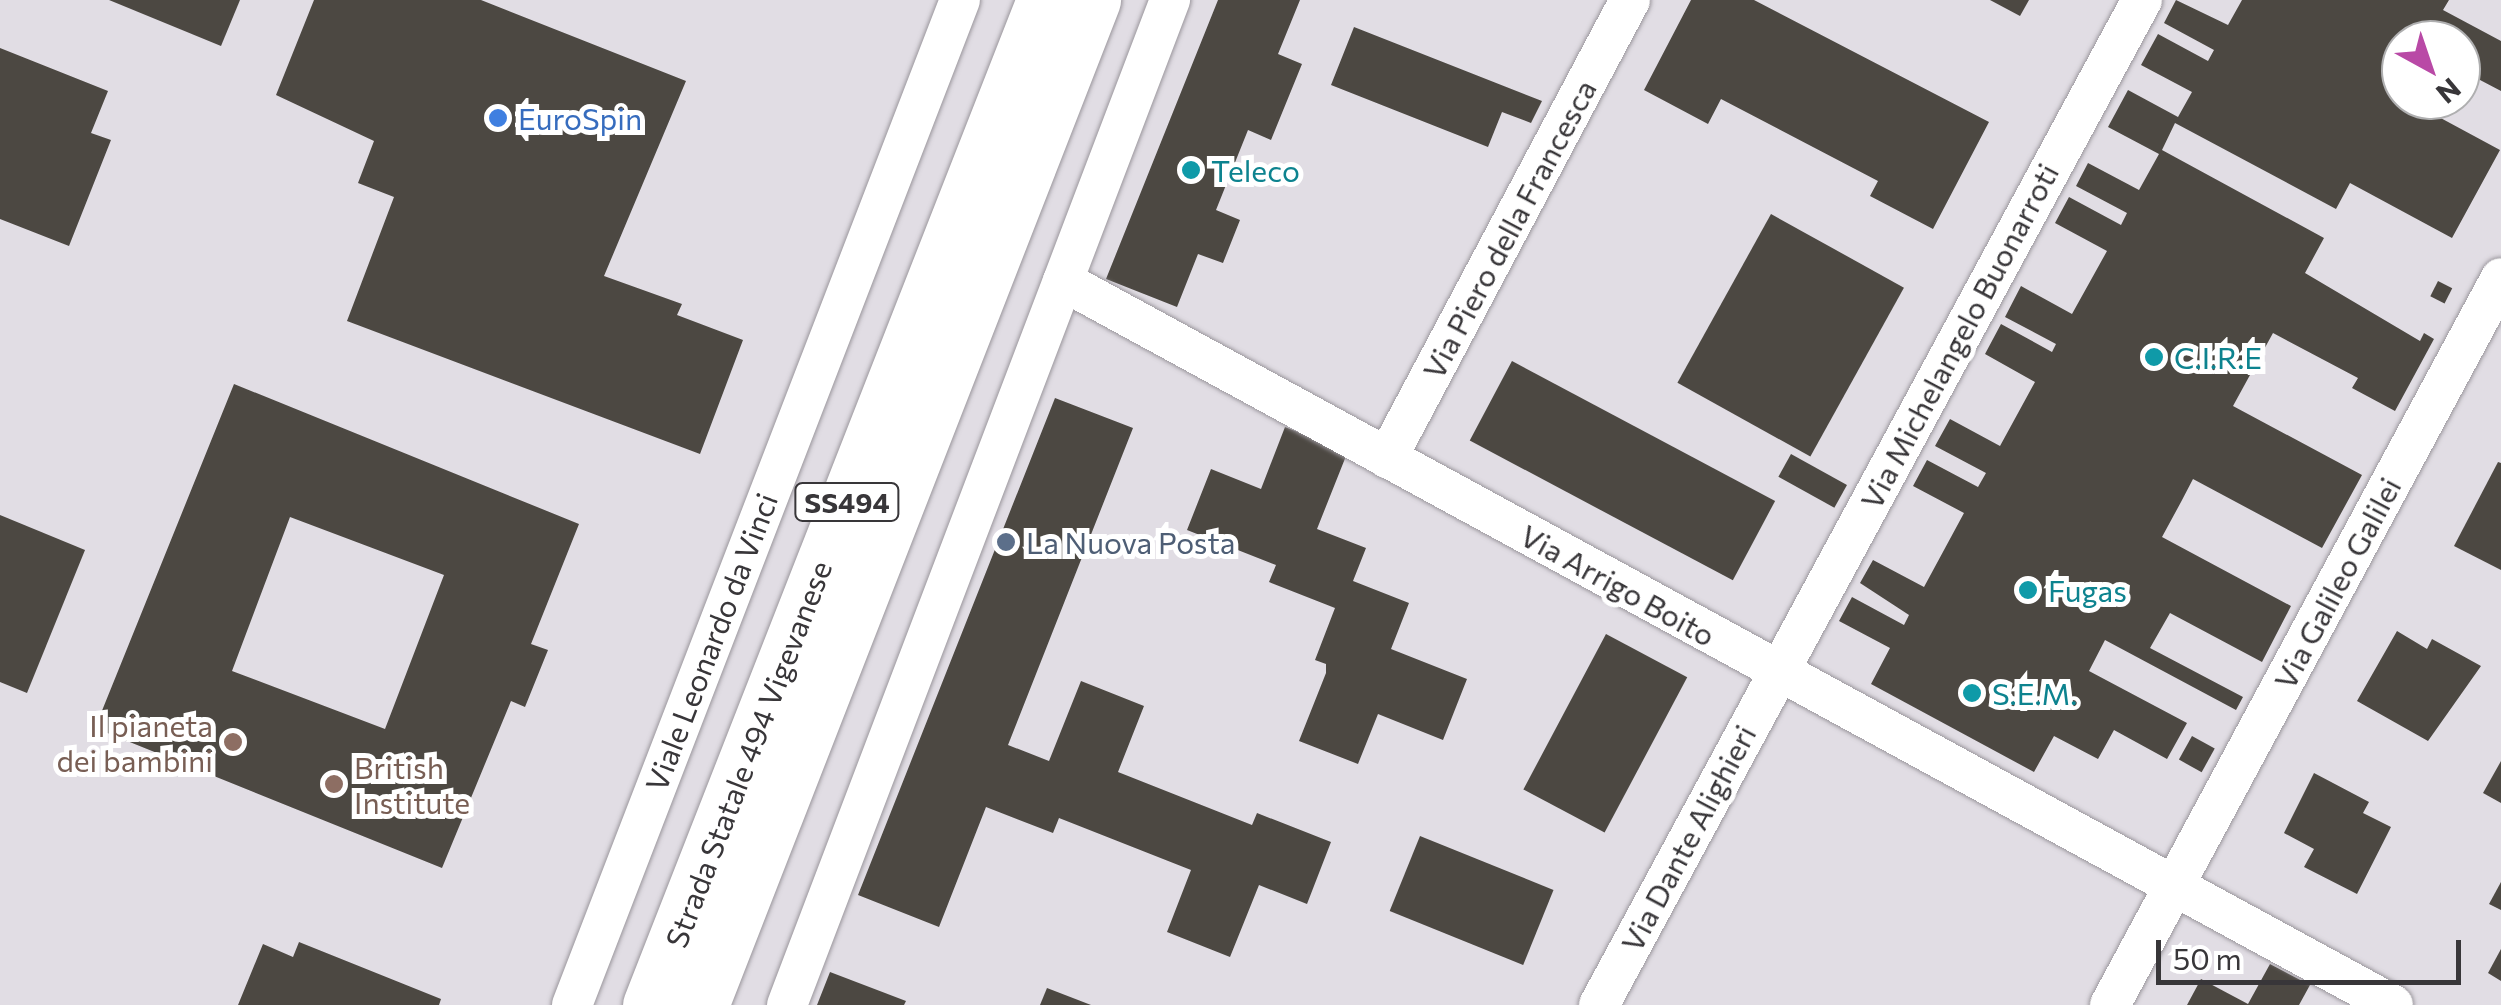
<!DOCTYPE html>
<style>
body{margin:0}
#map{position:relative;width:2501px;height:1005px;overflow:hidden;background:#e1dde4;font-family:Commissioner,sans-serif}
div>[style]{position:absolute}
.building>*{inset:0;background:#4c4842;transform-origin:0 0}
.roads{filter:drop-shadow(0 0 2px #9a969c) drop-shadow(0 0 2px #9a969c)}
.street>*{height:40px;margin:-20px;padding:0 20px;transform-origin:20px;border-radius:20px;background:#fff}
.primary>*{height:55px;margin:-27.5px;padding:0 27.5px;transform-origin:27.5px;border-radius:27.5px;background:#fff}
.dots>*{width:28px;height:28px;translate:-50% -50%;box-sizing:border-box;border:5px solid #fff;border-radius:50%}
span{translate:-50% -50%;white-space:nowrap;text-align:center;line-height:1.15;-webkit-text-stroke:10px #fff;paint-order:stroke}
.shield-label span{padding:2px 8px;background:#fff;border:2px solid;border-radius:8px;-webkit-text-stroke-width:0}
.shield-label{font-size:28px;color:#383639;font-weight:700}
.shop-label{font-size:30px;color:#366cbe}
.left{translate:0 -50%;text-align:left}
.culture-label{font-size:30px;color:#0d838f}
.street-label{font-size:30px;color:#383639}
.service-label{font-size:30px;color:#4e5e75}
.education-label{font-size:30px;color:#785e54}
.right{translate:-100% -50%;text-align:right}
.north{position:absolute;left:2381px;top:20px;width:100px;height:100px;box-sizing:border-box;background:#fff;border:2px solid #afafb0;border-radius:50%;rotate:140deg;font-size:28px;font-weight:700;line-height:40px;text-align:center;color:#383639}
.north::after{content:'';display:block;margin:auto;width:35px;height:45px;background:#b949a6;clip-path:polygon(50% 0,100% 100%,50% 72%,0 100%)}
.scale{position:absolute;left:2156px;top:940px;width:305px;height:45px;box-sizing:border-box;border:5px solid #383639;border-top:0;padding-left:12px;font-size:30px;line-height:35px;white-space:nowrap;color:#383639;-webkit-text-stroke:8px #fff;paint-order:stroke}
</style>
<div id="map">
<div class="building">
<div style="clip-path:polygon(109px 0,240px 0,221px 46px)"></div>
<div style="clip-path:polygon(314px 0,481px 0,686px 81px,604px 276px,682px 304px,677px 315px,743px 340px,700px 454px,347px 321px,394px 197px,358px 183px,374px 141px,276px 95px)"></div>
<div style="clip-path:polygon(1218px 0,1300px 0,1278px 54px,1302px 64px,1271px 140px,1248px 130px,1216px 210px,1240px 220px,1223px 263px,1198px 254px,1177px 307px,1106px 279px)"></div>
<div style="clip-path:polygon(1691px 0,1754px 0,1989px 122px,1933px 229px,1870px 196px,1878px 181px,1721px 99px,1708px 124px,1644px 90px)"></div>
<div style="clip-path:polygon(1990px 0,2029px 0,2020px 16px)"></div>
<div style="clip-path:polygon(2176px 0,2228px 25px,2242px 0,2449px 0,2443px 10px,2501px 41px,2501px 91px,2461px 70px,2461px 40px,2401px 40px,2398px 95px,2500px 150px,2452px 238px,2350px 183px,2336px 209px,2175px 123px,2162px 150px,2324px 238px,2305px 273px,2420px 341px,2424px 333px,2434px 339px,2395px 411px,2352px 388px,2358px 378px,2273px 333px,2233px 406px,2362px 475px,2322px 548px,2193px 479px,2181px 502px,2162px 537px,2291px 606px,2262px 662px,2170px 613px,2150px 648px,2243px 697px,2236px 710px,2105px 640px,2089px 671px,2187px 723px,2167px 759px,2114px 730px,2098px 759px,2054px 736px,2034px 772px,1871px 684px,1890px 648px,1839px 621px,1852px 597px,1904px 625px,1909px 615px,1860px 583px,1873px 560px,1924px 587px,1964px 513px,1913px 486px,1927px 460px,1978px 487px,1986px 473px,1935px 446px,1950px 419px,2000px 446px,2035px 382px,1985px 354px,2001px 324px,2052px 352px,2056px 344px,2005px 317px,2021px 286px,2072px 314px,2107px 251px,2055px 223px,2069px 197px,2121px 225px,2127px 213px,2076px 186px,2088px 163px,2139px 190px,2159px 154px,2108px 127px,2128px 90px,2178px 117px,2192px 92px,2141px 65px,2158px 34px,2208px 61px,2214px 50px,2164px 23px)"></div>
<div style="clip-path:polygon(1354px 27px,1542px 101px,1531px 123px,1502px 112px,1488px 147px,1331px 85px)"></div>
<div style="clip-path:polygon(0 48px,108px 91px,91px 133px,111px 140px,69px 246px,0 219px)"></div>
<div style="left:1771px;top:214px;width:152px;height:193px;rotate:29deg"></div>
<div style="left:2438px;top:281px;width:16px;height:17px;rotate:27deg"></div>
<div style="left:1512px;top:361px;width:298px;height:90px;rotate:28deg"></div>
<div style="clip-path:polygon(evenodd,234px 384px,579px 524px,531px 644px,548px 650px,525px 707px,511px 701px,442px 868px,95px 728px,234px 384px,290px 517px,444px 575px,385px 729px,232px 671px,290px 517px)"></div>
<div style="clip-path:polygon(1055px 398px,1133px 428px,1008px 745px,1049px 761px,1081px 681px,1144px 706px,1118px 772px,1252px 825px,1257px 813px,1331px 842px,1307px 904px,1259px 885px,1230px 957px,1167px 932px,1191px 870px,1059px 818px,1053px 833px,986px 807px,939px 927px,858px 895px)"></div>
<div style="clip-path:polygon(1285px 427px,1348px 451px,1317px 529px,1366px 548px,1353px 581px,1409px 603px,1391px 649px,1467px 679px,1443px 740px,1378px 714px,1358px 764px,1299px 741px,1326px 673px,1326px 664px,1315px 660px,1335px 608px,1269px 582px,1276px 565px,1187px 530px,1211px 469px,1261px 489px)"></div>
<div style="left:1791px;top:454px;width:64px;height:26px;rotate:29deg"></div>
<div style="clip-path:polygon(2498px 462px,2501px 463px,2501px 570px,2454px 546px)"></div>
<div style="clip-path:polygon(0 515px,85px 550px,27px 693px,0 682px)"></div>
<div style="clip-path:polygon(2397px 631px,2427px 649px,2432px 639px,2481px 666px,2428px 741px,2357px 701px)"></div>
<div style="left:1606px;top:634px;width:92px;height:176px;rotate:28deg"></div>
<div style="left:2192px;top:736px;width:26px;height:27px;rotate:29deg"></div>
<div style="clip-path:polygon(2501px 761px,2501px 803px,2483px 793px)"></div>
<div style="clip-path:polygon(2314px 773px,2369px 802px,2363px 813px,2391px 827px,2357px 894px,2304px 867px,2314px 849px,2284px 833px)"></div>
<div style="left:1420px;top:836px;width:144px;height:81px;rotate:22deg"></div>
<div style="clip-path:polygon(2501px 882px,2501px 910px,2489px 904px)"></div>
<div style="clip-path:polygon(299px 942px,441px 999px,439px 1005px,238px 1005px,263px 944px,293px 957px)"></div>
<div style="clip-path:polygon(2501px 949px,2501px 981px,2488px 973px)"></div>
<div style="clip-path:polygon(2270px 964px,2310px 985px,2299px 1005px,2187px 1005px,2201px 979px,2248px 1004px)"></div>
<div style="clip-path:polygon(830px 972px,906px 1001px,904px 1005px,817px 1005px)"></div>
<div style="clip-path:polygon(1047px 988px,1091px 1005px,1040px 1005px)"></div>
</div>
<div class="roads">
<div class="street">
<div style="left:1063px;top:281px;width:1514px;rotate:28.56deg"></div>
<div style="left:1387px;top:458px;width:518px;rotate:-62.05deg"></div>
<div style="left:572px;top:1005px;width:1077px;rotate:-68.89deg"></div>
<div style="left:787px;top:1005px;width:1076px;rotate:-69.14deg"></div>
<div style="left:1599px;top:1005px;width:1142px;rotate:-61.62deg"></div>
<div style="left:2110px;top:1005px;width:825px;rotate:-61.73deg"></div>
</div>
<div class="primary">
<div style="left:650px;top:1005px;width:1079px;rotate:-68.59deg"></div>
<div style="left:701px;top:1005px;width:1079px;rotate:-68.69deg"></div>
</div>
</div>
<div class="dots">
<div style="left:498px;top:118px;background:#3f7fe0"></div>
<div style="left:1191px;top:170px;background:#0f9aa8"></div>
<div style="left:2154px;top:357px;background:#0f9aa8"></div>
<div style="left:1006px;top:542px;background:#5c6f8a"></div>
<div style="left:2028px;top:590px;background:#0f9aa8"></div>
<div style="left:1972px;top:693px;background:#0f9aa8"></div>
<div style="left:233px;top:742px;background:#8d6e63"></div>
<div style="left:334px;top:784px;background:#8d6e63"></div>
</div>
<div class="shield-label">
<span style="left:847px;top:502px">SS494</span>
</div>
<div class="shop-label">
<span class="left" style="left:518px;top:118px">EuroSpin</span>
</div>
<div class="culture-label">
<span class="left" style="left:1211px;top:170px">Teleco</span>
<span class="left" style="left:2174px;top:357px">C.I.R.E</span>
<span class="left" style="left:2048px;top:590px">Fugas</span>
<span class="left" style="left:1992px;top:693px">S.E.M.</span>
</div>
<div class="street-label">
<span style="left:1509px;top:229px;rotate:-62deg">Via Piero della Francesca</span>
<span style="left:1959px;top:336px;rotate:-62deg">Via Michelangelo Buonarroti</span>
<span style="left:2337px;top:583px;rotate:-62deg">Via Galileo Galilei</span>
<span style="left:1618px;top:585px;rotate:29deg">Via Arrigo Boito</span>
<span style="left:711px;top:642px;rotate:-69deg">Viale Leonardo da Vinci</span>
<span style="left:748px;top:754px;rotate:-69deg">Strada Statale 494 Vigevanese</span>
<span style="left:1688px;top:838px;rotate:-62deg">Via Dante Alighieri</span>
</div>
<div class="service-label">
<span class="left" style="left:1026px;top:542px">La Nuova Posta</span>
</div>
<div class="education-label">
<span class="right" style="left:213px;top:742px">Il pianeta<br>dei bambini</span>
<span class="left" style="left:354px;top:784px">British<br>Institute</span>
</div>
<div class="north">N</div>
<div class="scale">50 m</div>
</div>
